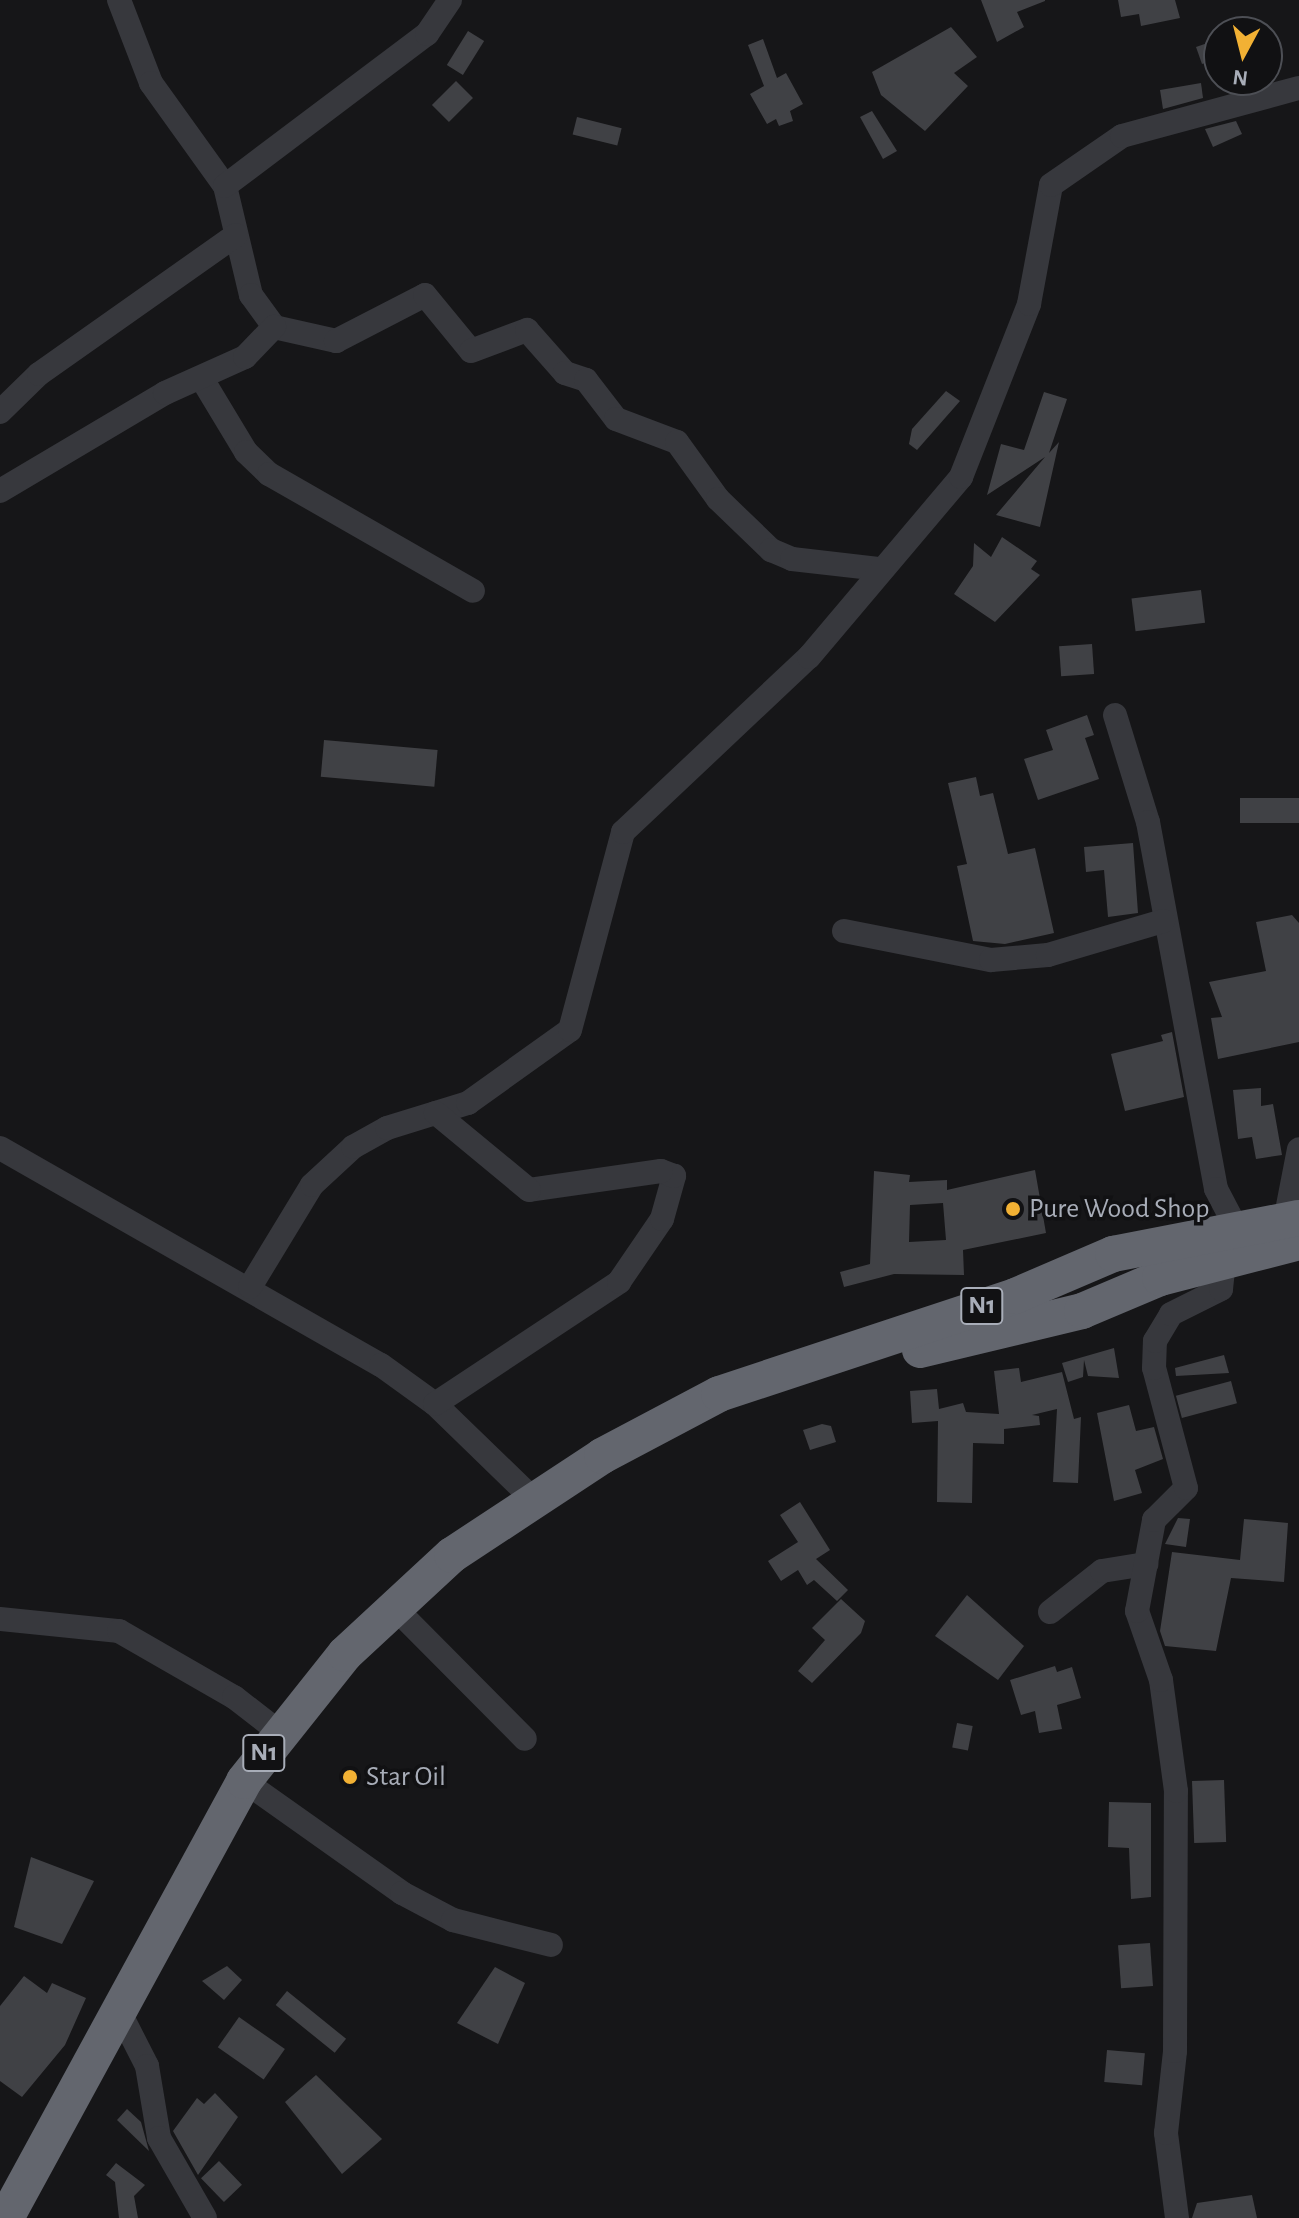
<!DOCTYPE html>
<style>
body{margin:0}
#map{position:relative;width:1299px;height:2218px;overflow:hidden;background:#161618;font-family:"Alegreya Sans",sans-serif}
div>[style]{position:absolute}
.building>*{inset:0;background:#404145;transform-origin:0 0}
.minor>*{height:24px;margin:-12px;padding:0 12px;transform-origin:12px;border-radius:12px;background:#37383d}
.highway>*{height:36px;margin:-18px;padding:0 18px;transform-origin:18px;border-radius:18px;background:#63666e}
.dots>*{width:22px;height:22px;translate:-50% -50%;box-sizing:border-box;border:4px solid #111113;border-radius:50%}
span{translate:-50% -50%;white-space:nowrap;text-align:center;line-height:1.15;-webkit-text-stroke:7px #111113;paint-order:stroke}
.shield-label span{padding:2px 6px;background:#111113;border:2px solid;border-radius:6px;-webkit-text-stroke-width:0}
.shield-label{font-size:26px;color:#a8adb8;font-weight:700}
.poi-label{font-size:28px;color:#a8adb8}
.left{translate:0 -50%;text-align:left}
.north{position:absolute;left:1203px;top:16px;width:80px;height:80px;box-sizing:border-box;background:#111113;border:2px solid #4d4f55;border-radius:50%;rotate:187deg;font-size:22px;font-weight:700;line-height:32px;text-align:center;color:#a8adb8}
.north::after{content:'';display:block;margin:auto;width:28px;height:36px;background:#f2b134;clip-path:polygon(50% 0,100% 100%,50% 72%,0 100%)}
</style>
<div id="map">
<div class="building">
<div style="clip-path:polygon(981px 0,1045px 0,1045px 1px,1017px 12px,1024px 27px,997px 42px)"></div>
<div style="clip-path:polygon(1118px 0,1175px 0,1180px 18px,1141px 26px,1139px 14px,1121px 17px)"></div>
<div style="clip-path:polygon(951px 27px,977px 57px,954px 73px,968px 86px,925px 131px,881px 95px,872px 72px)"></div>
<div style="left:468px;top:31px;width:19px;height:40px;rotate:32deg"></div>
<div style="clip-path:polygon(763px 39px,777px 78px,786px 73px,803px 104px,790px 111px,793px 121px,779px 126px,776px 119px,767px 124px,750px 94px,764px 86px,748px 45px)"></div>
<div style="clip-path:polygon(1219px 39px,1219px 58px,1202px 64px,1196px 47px)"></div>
<div style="left:456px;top:81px;width:24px;height:34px;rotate:45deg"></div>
<div style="clip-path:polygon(1201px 83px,1203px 98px,1163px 109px,1160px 90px)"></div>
<div style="clip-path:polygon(872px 111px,897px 151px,883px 159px,860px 117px)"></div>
<div style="left:577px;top:117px;width:46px;height:18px;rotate:14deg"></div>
<div style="clip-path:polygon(1236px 121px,1242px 134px,1213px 147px,1205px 129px)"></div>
<div style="clip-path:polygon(946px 391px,960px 401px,917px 450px,909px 444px,912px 429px)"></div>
<div style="clip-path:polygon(1044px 392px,1067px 399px,1049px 453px,1059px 442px,1040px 527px,996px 515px,1045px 457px,987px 495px,1001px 444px,1024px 450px)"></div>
<div style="clip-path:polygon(1002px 537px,1037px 561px,1031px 569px,1040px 575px,995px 622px,954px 594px,973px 566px,974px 543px,991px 557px)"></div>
<div style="left:1201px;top:590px;width:33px;height:70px;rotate:83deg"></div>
<div style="left:1092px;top:644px;width:30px;height:33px;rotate:86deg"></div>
<div style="clip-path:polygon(1087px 715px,1094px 735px,1085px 738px,1099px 779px,1038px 800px,1024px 759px,1053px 750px,1046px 730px)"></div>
<div style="left:324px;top:740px;width:114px;height:37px;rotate:5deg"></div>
<div style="clip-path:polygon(976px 777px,980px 796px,993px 793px,1008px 854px,1035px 848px,1054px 933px,1005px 944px,973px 941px,957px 866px,967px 864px,948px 783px)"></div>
<div style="left:1299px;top:798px;width:25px;height:59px;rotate:90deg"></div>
<div style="clip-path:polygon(1133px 843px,1138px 913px,1108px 917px,1104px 870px,1086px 872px,1084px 847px)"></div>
<div style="clip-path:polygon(1292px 915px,1299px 923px,1299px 1042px,1218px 1059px,1211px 1018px,1222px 1017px,1209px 982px,1266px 971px,1256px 922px)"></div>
<div style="clip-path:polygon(1172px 1032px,1184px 1097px,1125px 1111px,1111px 1054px,1163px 1041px,1161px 1035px)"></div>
<div style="clip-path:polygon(1261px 1088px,1261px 1106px,1273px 1104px,1282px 1155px,1256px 1159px,1252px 1137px,1238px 1139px,1233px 1090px)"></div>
<div style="clip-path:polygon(evenodd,1035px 1170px,1046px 1233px,963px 1250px,964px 1275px,894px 1274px,844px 1287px,840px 1272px,870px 1264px,874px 1171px,910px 1175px,909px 1182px,947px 1180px,947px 1190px,1035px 1170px,943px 1203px,946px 1240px,909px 1242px,910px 1205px,943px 1203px)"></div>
<div style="clip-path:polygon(1114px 1348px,1119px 1378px,1088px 1376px,1084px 1360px,1083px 1377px,1068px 1382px,1062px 1363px)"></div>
<div style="clip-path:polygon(1224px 1355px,1229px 1373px,1176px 1376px,1175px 1368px)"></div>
<div style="clip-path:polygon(1019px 1368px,1021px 1382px,1062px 1372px,1074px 1419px,1081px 1417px,1078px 1483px,1053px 1482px,1057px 1409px,1032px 1415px,1039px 1416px,1040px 1425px,1004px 1429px,1004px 1444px,973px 1443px,972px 1503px,937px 1502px,938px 1421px,912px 1423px,910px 1391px,937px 1389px,939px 1409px,963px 1403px,966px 1412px,999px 1414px,994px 1371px)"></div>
<div style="left:1231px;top:1381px;width:23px;height:57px;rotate:75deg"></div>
<div style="clip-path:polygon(1129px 1405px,1136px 1431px,1154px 1427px,1163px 1459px,1135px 1470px,1142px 1493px,1114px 1501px,1097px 1413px)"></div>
<div style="clip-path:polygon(822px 1424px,831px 1426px,836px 1442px,810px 1450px,803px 1430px)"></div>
<div style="clip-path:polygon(800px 1502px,830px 1550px,816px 1559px,848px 1590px,837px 1601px,814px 1580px,807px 1585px,798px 1570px,781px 1581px,768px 1561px,798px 1542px,780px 1515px)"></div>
<div style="clip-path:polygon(1178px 1518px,1190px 1519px,1186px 1547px,1165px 1544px)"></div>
<div style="clip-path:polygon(1244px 1519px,1288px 1523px,1284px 1582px,1231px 1578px,1216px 1651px,1165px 1646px,1160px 1631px,1172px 1552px,1240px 1560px)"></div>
<div style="clip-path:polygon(967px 1595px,1024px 1646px,998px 1680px,935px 1636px)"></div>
<div style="clip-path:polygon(841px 1599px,865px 1621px,861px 1633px,812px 1683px,798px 1671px,825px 1640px,812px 1628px)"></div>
<div style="clip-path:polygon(1055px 1666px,1057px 1672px,1072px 1667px,1081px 1698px,1057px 1705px,1062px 1729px,1039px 1733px,1035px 1711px,1021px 1715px,1010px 1680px)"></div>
<div style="left:957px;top:1723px;width:16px;height:25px;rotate:11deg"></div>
<div style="left:1224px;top:1780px;width:62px;height:32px;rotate:88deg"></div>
<div style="clip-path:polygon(1109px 1802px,1151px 1803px,1151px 1897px,1131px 1899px,1129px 1848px,1108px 1847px)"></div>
<div style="clip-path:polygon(31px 1857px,94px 1881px,62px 1944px,14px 1927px)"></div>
<div style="left:1150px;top:1943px;width:43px;height:32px;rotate:86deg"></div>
<div style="clip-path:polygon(227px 1966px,242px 1980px,224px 2000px,202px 1981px)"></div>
<div style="clip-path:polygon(495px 1967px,525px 1983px,498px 2044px,457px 2023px)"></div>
<div style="clip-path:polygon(24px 1976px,47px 1993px,52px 1983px,86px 1998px,65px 2045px,22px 2097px,0 2081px,0 2006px)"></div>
<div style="left:287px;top:1991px;width:76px;height:18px;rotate:39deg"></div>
<div style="left:239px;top:2017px;width:56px;height:37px;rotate:35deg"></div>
<div style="left:1107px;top:2050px;width:38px;height:32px;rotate:5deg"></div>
<div style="clip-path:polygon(316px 2075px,382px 2139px,342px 2174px,285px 2102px)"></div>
<div style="clip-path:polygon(215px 2093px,238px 2117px,198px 2175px,173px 2131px,197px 2098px,204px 2104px)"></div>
<div style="clip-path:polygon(127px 2109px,141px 2122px,149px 2151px,117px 2120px)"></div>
<div style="left:219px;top:2161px;width:33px;height:25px;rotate:46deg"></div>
<div style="clip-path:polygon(116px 2163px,145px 2185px,134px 2196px,138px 2218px,119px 2218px,115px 2182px,106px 2175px)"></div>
<div style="clip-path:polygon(1252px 2195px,1257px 2218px,1192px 2218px,1197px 2203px)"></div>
</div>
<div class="minor">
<div style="left:119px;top:0;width:89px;rotate:68.9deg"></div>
<div style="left:151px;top:83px;width:127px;rotate:54.3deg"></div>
<div style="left:225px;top:186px;width:112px;rotate:76.6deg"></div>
<div style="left:251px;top:295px;width:39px;rotate:54deg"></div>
<div style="left:274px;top:327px;width:64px;rotate:12.7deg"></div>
<div style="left:336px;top:341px;width:100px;rotate:-27.3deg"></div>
<div style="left:425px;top:295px;width:72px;rotate:50.6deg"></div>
<div style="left:471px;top:351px;width:60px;rotate:-20.6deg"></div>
<div style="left:527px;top:330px;width:57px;rotate:48.5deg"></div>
<div style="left:565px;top:373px;width:22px;rotate:18deg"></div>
<div style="left:586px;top:380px;width:49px;rotate:52.4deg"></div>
<div style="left:616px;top:419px;width:65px;rotate:20.7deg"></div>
<div style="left:677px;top:442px;width:70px;rotate:54.3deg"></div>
<div style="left:718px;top:499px;width:74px;rotate:43.9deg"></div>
<div style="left:771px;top:550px;width:23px;rotate:23deg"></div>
<div style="left:792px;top:559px;width:89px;rotate:6.5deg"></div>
<div style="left:225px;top:186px;width:253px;rotate:-37deg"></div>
<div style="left:427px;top:34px;width:41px;rotate:-55.9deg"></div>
<div style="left:202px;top:379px;width:85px;rotate:58.9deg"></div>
<div style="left:246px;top:452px;width:32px;rotate:44deg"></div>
<div style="left:269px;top:474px;width:235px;rotate:29.8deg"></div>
<div style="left:0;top:412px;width:54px;rotate:-44.3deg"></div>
<div style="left:39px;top:374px;width:241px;rotate:-35.2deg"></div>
<div style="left:0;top:491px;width:192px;rotate:-30.7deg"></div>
<div style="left:165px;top:393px;width:88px;rotate:-24.2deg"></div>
<div style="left:245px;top:357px;width:42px;rotate:-46deg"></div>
<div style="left:1115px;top:715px;width:112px;rotate:72.9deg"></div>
<div style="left:1148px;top:822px;width:373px;rotate:79.5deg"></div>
<div style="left:1216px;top:1189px;width:47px;rotate:62.4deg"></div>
<div style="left:844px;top:931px;width:150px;rotate:11.2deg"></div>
<div style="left:991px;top:960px;width:57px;rotate:-5deg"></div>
<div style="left:1048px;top:955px;width:120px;rotate:-16.5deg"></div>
<div style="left:0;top:1148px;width:438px;rotate:29.7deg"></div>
<div style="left:381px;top:1365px;width:67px;rotate:35.8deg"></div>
<div style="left:435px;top:1404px;width:136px;rotate:44.1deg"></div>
<div style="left:1285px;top:1221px;width:73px;rotate:-79deg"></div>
<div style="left:250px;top:1287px;width:119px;rotate:-58.7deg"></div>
<div style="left:312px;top:1185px;width:56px;rotate:-42.8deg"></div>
<div style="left:353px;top:1147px;width:39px;rotate:-29deg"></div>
<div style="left:387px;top:1128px;width:85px;rotate:-17.2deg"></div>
<div style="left:468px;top:1103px;width:125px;rotate:-35.6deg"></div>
<div style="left:570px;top:1030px;width:205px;rotate:-75deg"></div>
<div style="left:623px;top:832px;width:255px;rotate:-43.3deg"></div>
<div style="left:809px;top:657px;width:236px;rotate:-49.8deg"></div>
<div style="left:961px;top:477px;width:186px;rotate:-68.5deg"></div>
<div style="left:1029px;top:304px;width:121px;rotate:-79.5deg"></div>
<div style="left:1051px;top:185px;width:86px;rotate:-34.6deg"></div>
<div style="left:1122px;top:136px;width:183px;rotate:-15.2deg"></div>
<div style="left:435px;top:1404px;width:221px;rotate:-33.5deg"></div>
<div style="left:619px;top:1282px;width:76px;rotate:-55.7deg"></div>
<div style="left:662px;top:1219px;width:45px;rotate:-74.4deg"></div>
<div style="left:674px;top:1176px;width:14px;rotate:-159deg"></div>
<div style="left:661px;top:1171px;width:133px;rotate:171.8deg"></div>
<div style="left:529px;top:1190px;width:121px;rotate:-140.4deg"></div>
<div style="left:393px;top:1606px;width:187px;rotate:45.2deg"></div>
<div style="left:1050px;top:1612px;width:66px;rotate:-38.3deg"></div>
<div style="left:1102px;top:1571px;width:45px;rotate:-9deg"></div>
<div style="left:0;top:1619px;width:120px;rotate:5.8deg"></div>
<div style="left:119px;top:1631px;width:133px;rotate:29.9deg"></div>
<div style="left:234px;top:1697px;width:57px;rotate:37.9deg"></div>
<div style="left:244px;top:1781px;width:194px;rotate:35.3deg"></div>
<div style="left:402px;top:1893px;width:58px;rotate:27.9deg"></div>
<div style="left:453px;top:1920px;width:101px;rotate:14.3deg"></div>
<div style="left:118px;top:2009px;width:64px;rotate:63deg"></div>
<div style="left:147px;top:2066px;width:73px;rotate:80.5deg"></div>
<div style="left:159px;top:2138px;width:92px;rotate:60.1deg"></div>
<div style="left:1177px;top:2218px;width:86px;rotate:-97.4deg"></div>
<div style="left:1166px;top:2133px;width:82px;rotate:-83.7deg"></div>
<div style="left:1175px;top:2051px;width:260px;rotate:-89.8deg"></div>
<div style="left:1176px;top:1791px;width:112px;rotate:-97.7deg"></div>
<div style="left:1161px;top:1680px;width:73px;rotate:-109.2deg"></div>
<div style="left:1137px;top:1611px;width:93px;rotate:-79.4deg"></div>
<div style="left:1154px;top:1520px;width:45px;rotate:-45deg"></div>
<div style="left:1186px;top:1488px;width:124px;rotate:-104.9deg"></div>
<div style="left:1154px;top:1368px;width:27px;rotate:-88deg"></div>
<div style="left:1155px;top:1341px;width:31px;rotate:-59deg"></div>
<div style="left:1171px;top:1314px;width:56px;rotate:-26.6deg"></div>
<div style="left:1221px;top:1289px;width:27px;rotate:-84deg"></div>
</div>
<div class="highway">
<div style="left:920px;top:1350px;width:167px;rotate:-13.5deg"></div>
<div style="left:1082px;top:1311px;width:85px;rotate:-22.9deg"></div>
<div style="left:1160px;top:1278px;width:144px;rotate:-14.5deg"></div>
<div style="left:6px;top:2218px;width:498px;rotate:-61.4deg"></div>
<div style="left:244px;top:1781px;width:162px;rotate:-51.5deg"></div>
<div style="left:345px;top:1654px;width:146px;rotate:-42.8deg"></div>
<div style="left:452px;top:1555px;width:180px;rotate:-33.4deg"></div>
<div style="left:602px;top:1456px;width:132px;rotate:-27.9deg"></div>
<div style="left:719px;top:1394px;width:312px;rotate:-18.3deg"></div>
<div style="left:1015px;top:1296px;width:107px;rotate:-23.2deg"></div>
<div style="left:1113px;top:1254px;width:189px;rotate:-11deg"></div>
</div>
<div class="dots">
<div style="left:1013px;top:1209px;background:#f2b134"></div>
<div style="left:350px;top:1777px;background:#f2b134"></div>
</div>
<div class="shield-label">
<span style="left:982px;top:1306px">N1</span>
<span style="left:264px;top:1753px">N1</span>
</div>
<div class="poi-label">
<span class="left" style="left:1029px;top:1209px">Pure Wood Shop</span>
<span class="left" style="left:366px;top:1777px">Star Oil</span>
</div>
<div class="north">N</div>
</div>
